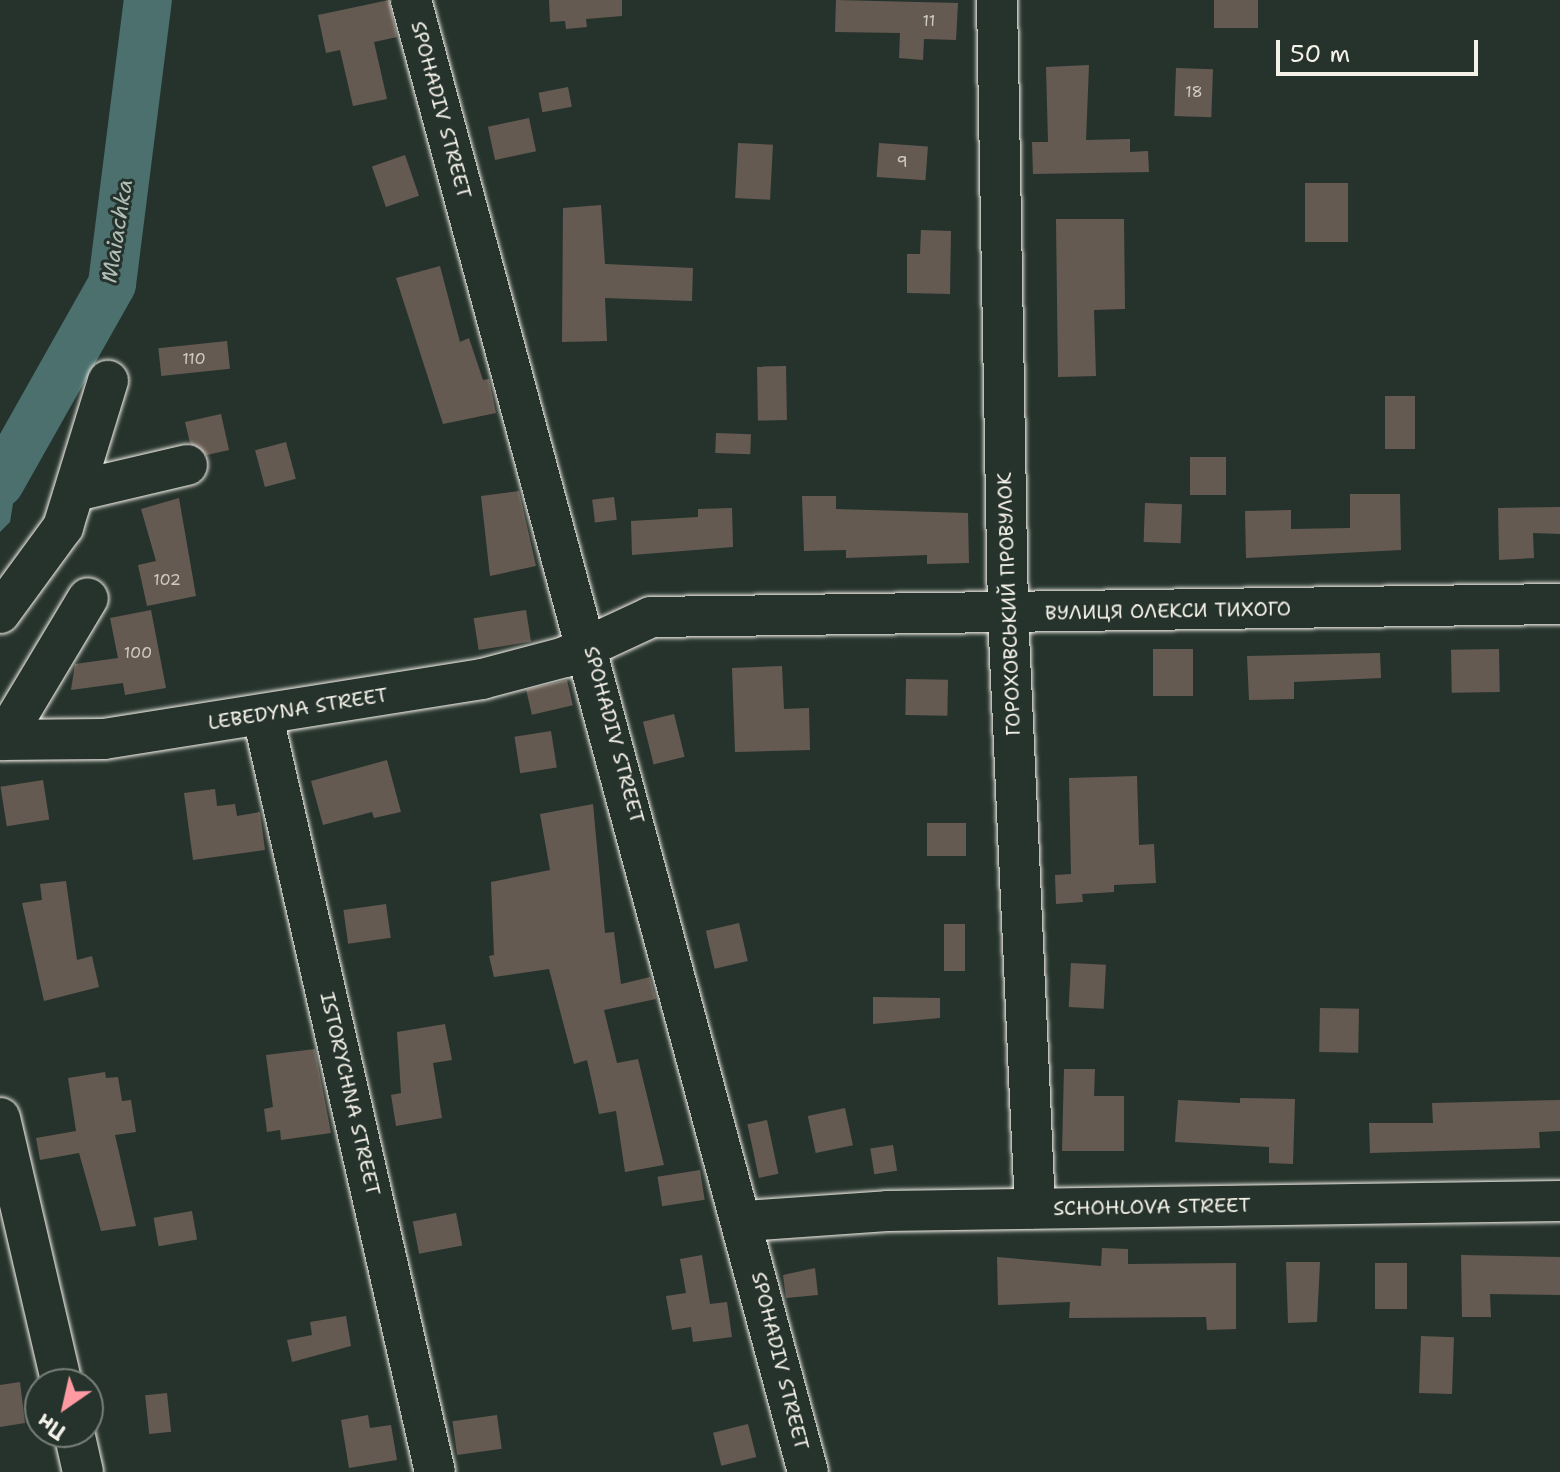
<!DOCTYPE html>
<meta charset="utf-8">
<style>
body{margin:0}
#map{position:relative;width:1560px;height:1472px;overflow:hidden;background:#26332d;font-family:"Shantell Sans",sans-serif}
div>[style]{position:absolute}
.water>*{inset:0;background:#4b706e}
.river>*{height:48px;margin:-24px;padding:0 24px;transform-origin:24px;border-radius:24px;background:#4b706e}
.building>*{inset:0;background:#655a51;transform-origin:0 0}
.roads{filter:drop-shadow(0 0 2px #f4f1e8) drop-shadow(0 0 2px #f4f1e8)}
.minor>*{height:40px;margin:-20px;padding:0 20px;transform-origin:20px;border-radius:20px;background:#26332d}
span{translate:-50% -50%;white-space:nowrap;text-align:center;line-height:1.15;-webkit-text-stroke:6px #26332d;paint-order:stroke}
.number-label{font-size:16px;color:#d0cbc2}
.number-label span{-webkit-text-stroke-width:0}
.street-label{font-size:20px;color:#f4f1e8}
.water-label{font-size:22px;color:#b0bdb7;font-style:italic}
.north{position:absolute;left:24px;top:1368px;width:80px;height:80px;box-sizing:border-box;background:#26332d;border:2px solid #787f78;border-radius:50%;rotate:214deg;font-size:22px;font-weight:700;line-height:32px;text-align:center;color:#f4f1e8}
.north::after{content:'';display:block;margin:auto;width:28px;height:36px;background:#ff9aa2;clip-path:polygon(50% 0,100% 100%,50% 72%,0 100%)}
.scale{position:absolute;left:1276px;top:40px;width:202px;height:36px;box-sizing:border-box;border:4px solid #f4f1e8;border-top:0;padding-left:10px;font-size:24px;line-height:28px;white-space:nowrap;color:#f4f1e8;-webkit-text-stroke:6px #26332d;paint-order:stroke}
</style>
<div id="map">
<div class="water">
<div style="clip-path:polygon(24px 437px,10px 522px,0 532px,0 458px,10px 443px)"></div>
</div>
<div class="river">
<div style="left:0;top:483px;width:228px;rotate:-60.6deg"></div>
<div style="left:112px;top:284px;width:286px;rotate:-82.8deg"></div>
</div>
<div class="building">
<div style="clip-path:polygon(389px 0,397px 37px,374px 42px,387px 99px,353px 106px,340px 50px,326px 53px,318px 15px)"></div>
<div style="clip-path:polygon(549px 0,622px 0,622px 16px,586px 19px,587px 27px,566px 29px,565px 21px,550px 22px)"></div>
<div style="clip-path:polygon(836px 0,958px 3px,956px 40px,924px 39px,923px 60px,899px 58px,900px 33px,835px 32px)"></div>
<div style="left:1214px;top:0;width:44px;height:28px"></div>
<div style="clip-path:polygon(1089px 65px,1086px 140px,1130px 139px,1130px 152px,1148px 151px,1149px 172px,1033px 174px,1032px 142px,1048px 142px,1046px 67px)"></div>
<div style="left:1176px;top:68px;width:37px;height:48px;rotate:2deg"></div>
<div style="left:568px;top:87px;width:20px;height:30px;rotate:79deg"></div>
<div style="left:529px;top:118px;width:34px;height:42px;rotate:78deg"></div>
<div style="left:738px;top:143px;width:35px;height:55px;rotate:3deg"></div>
<div style="left:879px;top:143px;width:49px;height:34px;rotate:4deg"></div>
<div style="left:405px;top:155px;width:43px;height:35px;rotate:71deg"></div>
<div style="left:1305px;top:183px;width:43px;height:59px"></div>
<div style="clip-path:polygon(601px 205px,605px 264px,693px 268px,692px 301px,605px 298px,607px 341px,562px 342px,563px 208px)"></div>
<div style="clip-path:polygon(1056px 219px,1124px 219px,1125px 309px,1094px 310px,1096px 376px,1058px 377px)"></div>
<div style="clip-path:polygon(921px 230px,951px 231px,950px 294px,907px 293px,907px 254px,920px 254px)"></div>
<div style="clip-path:polygon(440px 266px,460px 342px,469px 338px,483px 380px,489px 379px,496px 413px,443px 424px,396px 278px)"></div>
<div style="left:227px;top:341px;width:28px;height:69px;rotate:84deg"></div>
<div style="left:786px;top:366px;width:54px;height:29px;rotate:89deg"></div>
<div style="left:1385px;top:396px;width:30px;height:53px"></div>
<div style="clip-path:polygon(221px 414px,229px 450px,207px 455px,190px 443px,185px 422px)"></div>
<div style="left:716px;top:433px;width:35px;height:20px;rotate:2deg"></div>
<div style="left:286px;top:442px;width:38px;height:32px;rotate:75deg"></div>
<div style="left:1190px;top:457px;width:36px;height:38px"></div>
<div style="clip-path:polygon(519px 491px,536px 566px,490px 576px,481px 496px)"></div>
<div style="clip-path:polygon(1350px 494px,1400px 494px,1401px 550px,1246px 558px,1245px 511px,1291px 510px,1291px 529px,1350px 528px)"></div>
<div style="clip-path:polygon(802px 496px,836px 496px,836px 509px,968px 513px,969px 563px,927px 564px,927px 555px,846px 558px,846px 550px,804px 551px)"></div>
<div style="left:614px;top:497px;width:23px;height:22px;rotate:83deg"></div>
<div style="clip-path:polygon(179px 498px,196px 596px,147px 606px,138px 565px,156px 561px,141px 509px)"></div>
<div style="left:1145px;top:503px;width:37px;height:39px;rotate:2deg"></div>
<div style="clip-path:polygon(1560px 507px,1560px 534px,1533px 533px,1534px 558px,1499px 560px,1498px 508px)"></div>
<div style="clip-path:polygon(732px 508px,733px 547px,632px 555px,631px 521px,698px 517px,698px 509px)"></div>
<div style="clip-path:polygon(151px 610px,166px 688px,125px 695px,123px 683px,71px 690px,75px 664px,118px 658px,110px 618px)"></div>
<div style="left:526px;top:610px;width:32px;height:53px;rotate:81deg"></div>
<div style="left:1153px;top:649px;width:40px;height:47px"></div>
<div style="left:1499px;top:649px;width:43px;height:48px;rotate:89deg"></div>
<div style="clip-path:polygon(1380px 653px,1381px 678px,1294px 682px,1294px 699px,1249px 700px,1247px 656px)"></div>
<div style="clip-path:polygon(782px 666px,784px 709px,809px 708px,810px 750px,735px 752px,732px 668px)"></div>
<div style="left:906px;top:679px;width:42px;height:36px;rotate:1deg"></div>
<div style="left:567px;top:680px;width:26px;height:42px;rotate:77deg"></div>
<div style="left:674px;top:714px;width:44px;height:32px;rotate:76deg"></div>
<div style="left:551px;top:731px;width:37px;height:37px;rotate:81deg"></div>
<div style="clip-path:polygon(387px 760px,401px 812px,374px 818px,372px 812px,323px 825px,311px 781px)"></div>
<div style="clip-path:polygon(1137px 776px,1139px 845px,1154px 844px,1156px 883px,1114px 885px,1114px 892px,1082px 894px,1083px 902px,1056px 904px,1055px 875px,1071px 874px,1069px 778px)"></div>
<div style="left:43px;top:780px;width:40px;height:43px;rotate:81deg"></div>
<div style="clip-path:polygon(215px 789px,217px 806px,235px 804px,237px 816px,260px 812px,265px 850px,193px 860px,184px 793px)"></div>
<div style="clip-path:polygon(593px 804px,605px 933px,614px 932px,621px 984px,650px 977px,656px 999px,604px 1010px,617px 1063px,638px 1059px,664px 1165px,625px 1172px,616px 1111px,599px 1114px,587px 1060px,574px 1064px,549px 969px,494px 977px,489px 956px,494px 955px,491px 882px,550px 870px,540px 814px)"></div>
<div style="left:927px;top:823px;width:39px;height:33px"></div>
<div style="clip-path:polygon(66px 881px,77px 960px,92px 956px,99px 987px,44px 1001px,22px 903px,42px 900px,40px 884px)"></div>
<div style="left:386px;top:904px;width:34px;height:43px;rotate:82deg"></div>
<div style="left:739px;top:923px;width:39px;height:34px;rotate:77deg"></div>
<div style="left:944px;top:924px;width:21px;height:47px"></div>
<div style="left:1071px;top:963px;width:35px;height:44px;rotate:3deg"></div>
<div style="clip-path:polygon(873px 997px,940px 998px,940px 1018px,873px 1024px)"></div>
<div style="left:1320px;top:1008px;width:39px;height:44px;rotate:1deg"></div>
<div style="clip-path:polygon(445px 1024px,452px 1060px,433px 1063px,442px 1118px,396px 1126px,391px 1095px,401px 1093px,397px 1032px)"></div>
<div style="clip-path:polygon(315px 1049px,331px 1133px,281px 1140px,280px 1130px,267px 1132px,264px 1109px,273px 1107px,266px 1055px)"></div>
<div style="clip-path:polygon(1064px 1069px,1095px 1069px,1094px 1096px,1124px 1096px,1124px 1151px,1062px 1151px)"></div>
<div style="clip-path:polygon(105px 1072px,106px 1078px,118px 1077px,122px 1101px,131px 1100px,136px 1132px,115px 1135px,136px 1226px,101px 1231px,79px 1153px,40px 1160px,36px 1138px,76px 1131px,68px 1078px)"></div>
<div style="clip-path:polygon(1240px 1098px,1295px 1099px,1293px 1164px,1269px 1163px,1269px 1147px,1175px 1142px,1178px 1100px,1240px 1103px)"></div>
<div style="clip-path:polygon(1560px 1100px,1560px 1131px,1539px 1132px,1540px 1148px,1370px 1153px,1369px 1123px,1433px 1123px,1432px 1103px)"></div>
<div style="left:845px;top:1108px;width:38px;height:38px;rotate:78deg"></div>
<div style="left:767px;top:1120px;width:55px;height:20px;rotate:78deg"></div>
<div style="left:893px;top:1145px;width:26px;height:23px;rotate:81deg"></div>
<div style="left:700px;top:1170px;width:30px;height:43px;rotate:81deg"></div>
<div style="left:192px;top:1211px;width:29px;height:39px;rotate:80deg"></div>
<div style="left:456px;top:1213px;width:33px;height:44px;rotate:79deg"></div>
<div style="clip-path:polygon(1102px 1248px,1128px 1249px,1128px 1264px,1236px 1263px,1236px 1329px,1207px 1330px,1206px 1317px,1069px 1318px,1070px 1302px,998px 1305px,997px 1257px,1101px 1266px)"></div>
<div style="clip-path:polygon(702px 1255px,710px 1304px,727px 1302px,732px 1337px,693px 1342px,691px 1327px,672px 1330px,666px 1296px,686px 1293px,680px 1259px)"></div>
<div style="clip-path:polygon(1461px 1255px,1560px 1257px,1560px 1295px,1490px 1294px,1491px 1317px,1462px 1317px)"></div>
<div style="clip-path:polygon(1286px 1262px,1320px 1262px,1317px 1322px,1288px 1323px)"></div>
<div style="left:1375px;top:1263px;width:32px;height:46px"></div>
<div style="clip-path:polygon(815px 1268px,818px 1295px,786px 1298px,783px 1275px)"></div>
<div style="clip-path:polygon(346px 1316px,351px 1346px,292px 1362px,287px 1340px,312px 1335px,310px 1322px)"></div>
<div style="left:1421px;top:1336px;width:33px;height:57px;rotate:2deg"></div>
<div style="clip-path:polygon(20px 1382px,25px 1423px,0 1427px,0 1385px)"></div>
<div style="left:167px;top:1393px;width:39px;height:22px;rotate:84deg"></div>
<div style="clip-path:polygon(368px 1415px,370px 1428px,391px 1425px,397px 1460px,349px 1468px,341px 1420px)"></div>
<div style="left:497px;top:1415px;width:34px;height:45px;rotate:82deg"></div>
<div style="left:748px;top:1424px;width:34px;height:36px;rotate:76deg"></div>
</div>
<div class="roads">
<div class="minor">
<div style="left:411px;top:0;width:1525px;rotate:74.91deg"></div>
<div style="left:997px;top:0;width:613px;rotate:88.97deg"></div>
<div style="left:1008px;top:613px;width:596px;rotate:87.4deg"></div>
<div style="left:76px;top:491px;width:114px;rotate:-13.2deg"></div>
<div style="left:0;top:613px;width:107px;rotate:-53.8deg"></div>
<div style="left:63px;top:527px;width:153px;rotate:-72.9deg"></div>
<div style="left:263px;top:717px;width:774px;rotate:77.17deg"></div>
<div style="left:0;top:740px;width:104px;rotate:-0.6deg"></div>
<div style="left:104px;top:739px;width:383px;rotate:-9deg"></div>
<div style="left:482px;top:679px;width:86px;rotate:-14.8deg"></div>
<div style="left:565px;top:657px;width:95px;rotate:-24.9deg"></div>
<div style="left:651px;top:617px;width:909px;rotate:-0.82deg"></div>
<div style="left:3px;top:740px;width:165px;rotate:-59.1deg"></div>
<div style="left:0;top:1118px;width:273px;rotate:76.9deg"></div>
<div style="left:745px;top:1221px;width:142px;rotate:-4deg"></div>
<div style="left:887px;top:1211px;width:673px;rotate:-0.85deg"></div>
<div style="left:74px;top:1432px;width:41px;rotate:77.3deg"></div>
</div>
</div>
<div class="number-label">
<span style="left:929px;top:21px">11</span>
<span style="left:1194px;top:92px">18</span>
<span style="left:902px;top:162px">9</span>
<span style="left:194px;top:359px">110</span>
<span style="left:167px;top:580px">102</span>
<span style="left:138px;top:653px">100</span>
</div>
<div class="street-label">
<span style="left:441px;top:110px;rotate:75deg">SPOHADIV STREET</span>
<span style="left:1009px;top:604px;rotate:-92deg">ГОРОХОВСЬКИЙ ПРОВУЛОК</span>
<span style="left:1168px;top:611px;rotate:-1deg">ВУЛИЦЯ ОЛЕКСИ ТИХОГО</span>
<span style="left:298px;top:709px;rotate:-9deg">LEBEDYNA STREET</span>
<span style="left:614px;top:735px;rotate:75deg">SPOHADIV STREET</span>
<span style="left:350px;top:1094px;rotate:77deg">ISTORYCHNA STREET</span>
<span style="left:1152px;top:1207px;rotate:-1deg">SCHOHLOVA STREET</span>
<span style="left:780px;top:1361px;rotate:76deg">SPOHADIV STREET</span>
</div>
<div class="water-label">
<span style="left:117px;top:231px;rotate:-81deg">Maiachka</span>
</div>
<div class="north">Пн</div>
<div class="scale">50 m</div>
</div>
